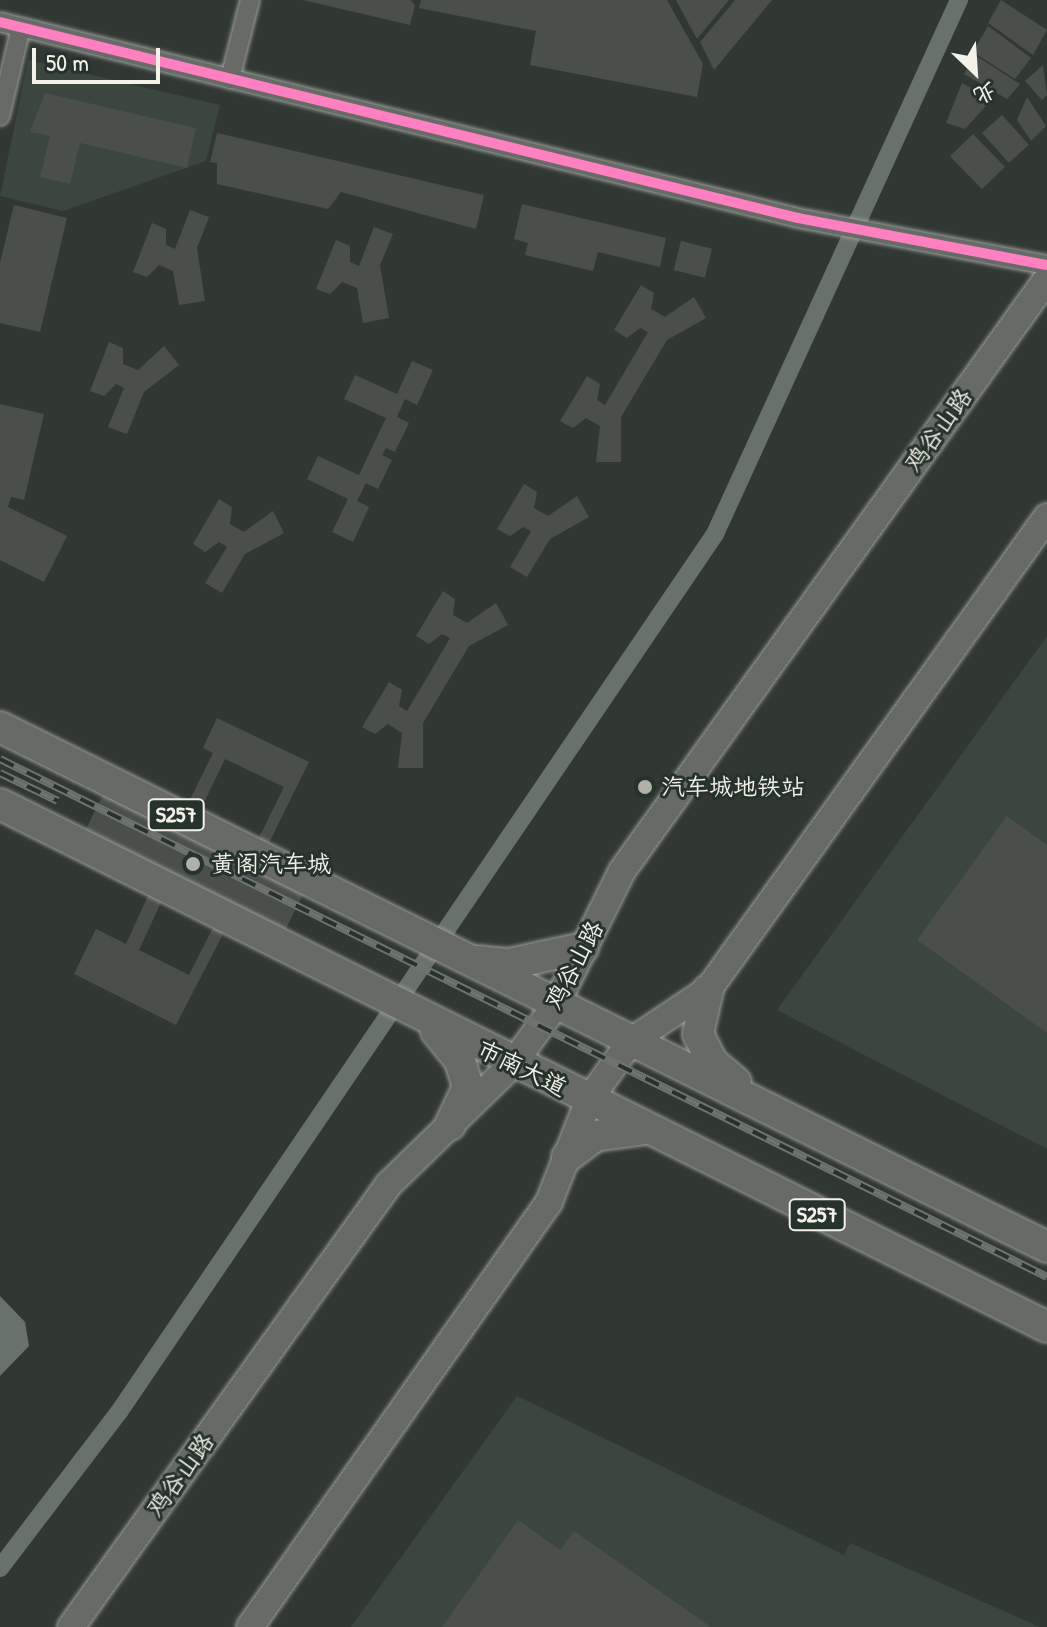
<!DOCTYPE html>
<meta charset="utf-8">
<style>
body{margin:0}
#map{position:relative;width:1047px;height:1627px;overflow:hidden;background:#313834;font-family:"Patrick Hand","LXGW WenKai TC",sans-serif}
div>[style]{position:absolute}
.built>*{inset:0;background:#3b463f}
.water>*{inset:0;background:#69716b}
.canal>*{height:18px;margin:-9px;padding:0 9px;transform-origin:9px;border-radius:9px;background:#69716b}
.building>*{inset:0;background:#4a4f4c;transform-origin:0 0}
.roads{filter:drop-shadow(0 0 2px #9a9d99) drop-shadow(0 0 2px #9a9d99)}
.street>*{height:18px;margin:-9px;padding:0 9px;transform-origin:9px;border-radius:9px;background:#676a66}
.secondary>*{height:26px;margin:-13px;padding:0 13px;transform-origin:13px;border-radius:13px;background:#676a66}
.primary>*{height:30px;margin:-15px;padding:0 15px;transform-origin:15px;border-radius:15px;background:#676a66}
.rail>*{height:8px;margin-top:-4px;transform-origin:0;background:repeating-linear-gradient(90deg,#26332d 0 15px,#6f7370 0 30px);box-sizing:border-box;border-block:2px solid #6f7370}
.cycleway>*{height:10px;margin:-5px;padding:0 5px;transform-origin:5px;border-radius:5px;background:#ff80c0}
.dots>*{width:22px;height:22px;translate:-50% -50%;box-sizing:border-box;border:4px solid #26332d;border-radius:50%}
span{translate:-50% -50%;white-space:nowrap;text-align:center;line-height:1.15;-webkit-text-stroke:6px #26332d;paint-order:stroke}
.shield-label span{padding:2px 6px;background:#26332d;border:2px solid;border-radius:6px;-webkit-text-stroke-width:0}
.shield-label{font-size:22px;color:#f4f1e8;font-weight:700}
.street-label{font-size:24px;color:#f4f1e8}
.poi-label{font-size:24px;color:#f4f1e8}
.left{translate:0 -50%;text-align:left}
.north{position:absolute;left:935px;top:32px;width:80px;height:80px;-webkit-text-stroke:6px #26332d;paint-order:stroke;rotate:155deg;font-size:22px;font-weight:700;line-height:32px;text-align:center;color:#f4f1e8}
.north::after{content:'';display:block;margin:auto;width:28px;height:36px;background:#f4f1e8;clip-path:polygon(50% 0,100% 100%,50% 72%,0 100%)}
.scale{position:absolute;left:32px;top:48px;width:128px;height:36px;box-sizing:border-box;border:4px solid #f4f1e8;border-top:0;padding-left:10px;font-size:24px;line-height:28px;white-space:nowrap;color:#f4f1e8;-webkit-text-stroke:6px #26332d;paint-order:stroke}
</style>
<div id="map">
<div class="built">
<div style="clip-path:polygon(28px 60px,220px 105px,206px 161px,63px 211px,0 196px)"></div>
<div style="clip-path:polygon(1047px 636px,1047px 1149px,777px 1010px)"></div>
<div style="clip-path:polygon(517px 1396px,844px 1555px,850px 1543px,1040px 1627px,351px 1627px)"></div>
</div>
<div class="water">
<div style="clip-path:polygon(0 1296px,25px 1322px,29px 1346px,0 1376px)"></div>
</div>
<div class="canal">
<div style="left:0;top:1568px;width:196px;rotate:-52.7deg"></div>
<div style="left:119px;top:1412px;width:1061px;rotate:-55.83deg"></div>
<div style="left:715px;top:534px;width:587px;rotate:-65.44deg"></div>
</div>
<div class="building">
<div style="clip-path:polygon(303px 0,410px 0,415px 5px,410px 25px)"></div>
<div style="clip-path:polygon(421px 0,667px 0,703px 64px,697px 97px,530px 65px,536px 31px,419px 8px)"></div>
<div style="clip-path:polygon(676px 0,729px 0,697px 39px)"></div>
<div style="clip-path:polygon(735px 0,772px 0,714px 70px,700px 42px)"></div>
<div style="clip-path:polygon(1001px 0,1047px 30px,1033px 55px,988px 23px)"></div>
<div style="clip-path:polygon(988px 26px,1031px 58px,1015px 79px,973px 52px)"></div>
<div style="clip-path:polygon(975px 55px,1020px 84px,1007px 99px,964px 74px)"></div>
<div style="clip-path:polygon(1043px 65px,1047px 95px,1042px 100px,1025px 81px)"></div>
<div style="clip-path:polygon(962px 83px,992px 99px,965px 129px,946px 123px)"></div>
<div style="clip-path:polygon(45px 93px,196px 128px,187px 168px,80px 143px,70px 184px,40px 177px,50px 136px,30px 132px)"></div>
<div style="clip-path:polygon(1027px 97px,1046px 126px,1031px 141px,1017px 120px)"></div>
<div style="left:1002px;top:115px;width:40px;height:27px;rotate:48deg"></div>
<div style="clip-path:polygon(217px 133px,484px 195px,476px 229px,341px 192px,328px 209px,217px 184px,217px 163px,210px 162px)"></div>
<div style="left:973px;top:134px;width:46px;height:32px;rotate:46deg"></div>
<div style="clip-path:polygon(522px 204px,666px 238px,660px 267px,598px 252px,593px 271px,525px 255px,528px 243px,514px 239px)"></div>
<div style="clip-path:polygon(14px 205px,67px 218px,40px 332px,0 323px,0 263px)"></div>
<div style="clip-path:polygon(190px 210px,209px 217px,197px 248px,205px 301px,179px 305px,173px 271px,159px 265px,147px 277px,133px 272px,152px 223px,166px 229px,166px 245px,175px 249px)"></div>
<div style="clip-path:polygon(374px 227px,393px 234px,380px 265px,389px 318px,363px 323px,357px 288px,342px 282px,330px 294px,316px 289px,336px 240px,350px 246px,350px 262px,359px 266px)"></div>
<div style="left:681px;top:241px;width:32px;height:30px;rotate:14deg"></div>
<div style="clip-path:polygon(641px 285px,654px 293px,651px 309px,665px 317px,694px 297px,706px 318px,667px 340px,621px 417px,621px 462px,596px 462px,600px 426px,586px 418px,573px 428px,560px 421px,587px 376px,600px 384px,597px 400px,605px 405px,648px 332px,640px 328px,627px 338px,614px 330px)"></div>
<div style="clip-path:polygon(109px 342px,123px 348px,123px 364px,138px 370px,164px 346px,179px 365px,144px 392px,127px 434px,108px 427px,124px 388px,116px 384px,104px 396px,90px 391px)"></div>
<div style="clip-path:polygon(412px 361px,433px 370px,417px 405px,405px 399px,397px 417px,409px 423px,395px 452px,386px 448px,382px 455px,392px 460px,378px 489px,366px 483px,357px 501px,369px 507px,353px 542px,332px 532px,348px 499px,307px 479px,318px 456px,359px 475px,386px 418px,344px 399px,355px 375px,397px 394px)"></div>
<div style="clip-path:polygon(0 404px,44px 414px,24px 500px,11px 497px,8px 507px,67px 536px,44px 582px,0 560px)"></div>
<div style="clip-path:polygon(524px 484px,537px 492px,534px 508px,548px 516px,577px 496px,589px 517px,550px 539px,527px 577px,510px 567px,531px 531px,523px 527px,510px 536px,497px 529px)"></div>
<div style="clip-path:polygon(219px 499px,232px 507px,230px 524px,244px 532px,273px 511px,284px 533px,245px 554px,222px 593px,205px 583px,227px 547px,219px 542px,205px 552px,193px 544px)"></div>
<div style="clip-path:polygon(443px 591px,455px 599px,453px 615px,467px 623px,496px 603px,508px 625px,469px 646px,423px 723px,423px 768px,398px 768px,402px 733px,388px 724px,375px 734px,362px 727px,389px 682px,402px 690px,399px 706px,407px 711px,429px 674px,450px 638px,442px 634px,429px 644px,416px 636px)"></div>
<div style="clip-path:polygon(evenodd,217px 718px,309px 762px,257px 867px,305px 890px,282px 937px,234px 913px,176px 1025px,74px 974px,96px 929px,126px 944px,157px 876px,81px 839px,104px 793px,176px 828px,213px 753px,203px 748px,217px 718px,225px 759px,284px 787px,247px 862px,189px 834px,225px 759px,217px 718px,170px 883px,223px 908px,189px 975px,139px 950px,170px 883px)"></div>
<div style="clip-path:polygon(1007px 816px,1047px 845px,1047px 1033px,917px 940px)"></div>
<div style="clip-path:polygon(518px 1520px,560px 1550px,574px 1531px,711px 1627px,442px 1627px)"></div>
</div>
<div class="roads">
<div class="street">
<div style="left:0;top:22px;width:822px;rotate:13.8deg"></div>
<div style="left:798px;top:218px;width:253px;rotate:10.7deg"></div>
<div style="left:230px;top:79px;width:81px;rotate:-75.8deg"></div>
<div style="left:0;top:116px;width:91px;rotate:-76.7deg"></div>
</div>
<div class="secondary">
<div style="left:71px;top:1627px;width:545px;rotate:-54.33deg"></div>
<div style="left:389px;top:1184px;width:171px;rotate:-44.1deg"></div>
<div style="left:512px;top:1065px;width:73px;rotate:-53.9deg"></div>
<div style="left:555px;top:1006px;width:151px;rotate:-63.6deg"></div>
<div style="left:622px;top:871px;width:729px;rotate:-54.33deg"></div>
<div style="left:250px;top:1627px;width:520px;rotate:-54.87deg"></div>
<div style="left:549px;top:1202px;width:110px;rotate:-68.6deg"></div>
<div style="left:589px;top:1100px;width:71px;rotate:-54.7deg"></div>
<div style="left:630px;top:1042px;width:94px;rotate:-33.7deg"></div>
<div style="left:708px;top:990px;width:582px;rotate:-54.37deg"></div>
</div>
<div class="primary">
<div style="left:0;top:727px;width:1169px;rotate:26.41deg"></div>
<div style="left:0;top:804px;width:1170px;rotate:26.54deg"></div>
<div style="left:476px;top:961px;width:33px;rotate:5deg"></div>
<div style="left:509px;top:964px;width:76px;rotate:-12.2deg"></div>
<div style="left:708px;top:990px;width:45px;rotate:102.8deg"></div>
<div style="left:698px;top:1034px;width:31px;rotate:63deg"></div>
<div style="left:712px;top:1062px;width:31px;rotate:40deg"></div>
<div style="left:436px;top:1031px;width:38px;rotate:51deg"></div>
<div style="left:460px;top:1061px;width:27px;rotate:73deg"></div>
<div style="left:468px;top:1087px;width:42px;rotate:115.3deg"></div>
<div style="left:567px;top:1157px;width:35px;rotate:-37deg"></div>
<div style="left:595px;top:1136px;width:50px;rotate:-8deg"></div>
</div>
</div>
<div class="rail">
<div style="left:0;top:759px;width:1168px;rotate:26.32deg"></div>
<div style="left:0;top:773px;width:64px;rotate:25.8deg"></div>
</div>
<div class="cycleway">
<div style="left:0;top:22px;width:822px;rotate:13.8deg"></div>
<div style="left:798px;top:218px;width:253px;rotate:10.7deg"></div>
</div>
<div class="dots">
<div style="left:645px;top:787px;background:#b0b0a9"></div>
<div style="left:193px;top:864px;background:#b0b0a9"></div>
</div>
<div class="shield-label">
<span style="left:176px;top:815px">S257</span>
<span style="left:817px;top:1215px">S257</span>
</div>
<div class="street-label">
<span style="left:938px;top:430px;rotate:-54deg">鸡谷山路</span>
<span style="left:574px;top:965px;rotate:-62deg">鸡谷山路</span>
<span style="left:522px;top:1068px;rotate:26deg">市南大道</span>
<span style="left:180px;top:1475px;rotate:-54deg">鸡谷山路</span>
</div>
<div class="poi-label">
<span class="left" style="left:661px;top:787px">汽车城地铁站</span>
<span class="left" style="left:211px;top:864px">黄阁汽车城</span>
</div>
<div class="north">北</div>
<div class="scale">50 m</div>
</div>
